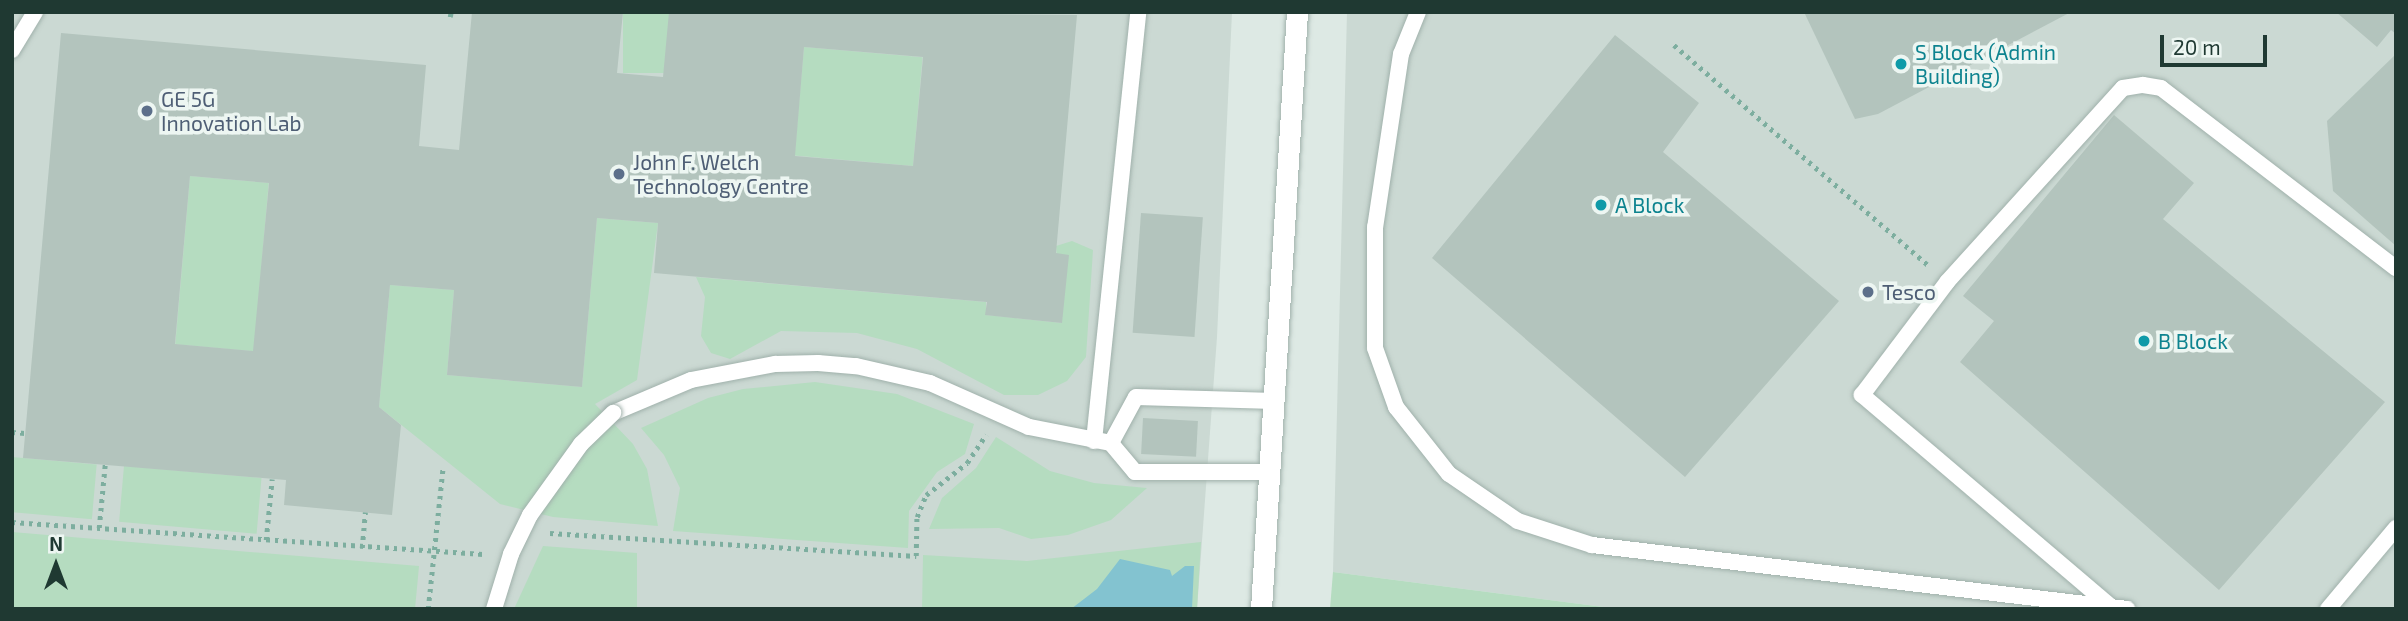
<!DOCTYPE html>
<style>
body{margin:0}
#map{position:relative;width:2408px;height:621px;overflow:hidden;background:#dde9e4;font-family:"Exo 2",sans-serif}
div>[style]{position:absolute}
.built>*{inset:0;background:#cbd9d3}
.green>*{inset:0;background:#b5dcc0;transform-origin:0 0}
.water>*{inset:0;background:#83c3d0}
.building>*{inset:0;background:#b3c4bd;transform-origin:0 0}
.path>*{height:4.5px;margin-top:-2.25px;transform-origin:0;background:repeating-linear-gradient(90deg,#7dae9f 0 3.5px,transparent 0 8.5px)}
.roads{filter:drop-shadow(0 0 2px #a0b1ab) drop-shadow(0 0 2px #a0b1ab)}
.service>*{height:16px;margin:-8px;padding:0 8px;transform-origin:8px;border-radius:8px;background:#fff}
.tertiary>*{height:21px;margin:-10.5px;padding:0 10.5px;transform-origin:10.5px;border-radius:10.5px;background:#fff}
.bridges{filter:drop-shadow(0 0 2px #a0b1ab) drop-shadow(0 0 2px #a0b1ab)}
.service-bridge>*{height:16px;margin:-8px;padding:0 8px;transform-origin:8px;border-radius:8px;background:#fff}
.dots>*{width:19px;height:19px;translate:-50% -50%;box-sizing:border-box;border:4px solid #edf6f2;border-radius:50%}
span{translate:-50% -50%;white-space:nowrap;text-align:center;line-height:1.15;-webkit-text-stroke:7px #edf6f2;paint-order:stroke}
.culture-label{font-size:21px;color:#0d838f}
.left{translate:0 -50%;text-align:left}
.service-label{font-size:21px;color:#4e5e75}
.frame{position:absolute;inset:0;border:14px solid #1f3932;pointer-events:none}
.north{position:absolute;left:21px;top:530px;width:70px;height:70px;-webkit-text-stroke:5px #edf6f2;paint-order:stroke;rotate:0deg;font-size:19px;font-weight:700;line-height:28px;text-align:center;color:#1f3932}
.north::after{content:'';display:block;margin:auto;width:24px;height:32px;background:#1f3932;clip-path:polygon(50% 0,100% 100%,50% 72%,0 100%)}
.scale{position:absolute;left:2160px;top:35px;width:107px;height:32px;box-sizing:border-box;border:4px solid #1f3932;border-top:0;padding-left:9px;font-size:21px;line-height:24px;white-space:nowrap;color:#1f3932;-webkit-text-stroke:5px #edf6f2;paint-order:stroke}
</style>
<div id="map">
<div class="built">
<div style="clip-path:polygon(12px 12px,1232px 12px,1217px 337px,1197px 609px,12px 609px)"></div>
<div style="clip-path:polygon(1347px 12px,2396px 12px,2396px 609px,1619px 609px,1333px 572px)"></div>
</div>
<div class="green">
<div style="left:623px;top:12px;width:46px;height:61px"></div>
<div style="left:804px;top:47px;width:119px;height:109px;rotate:5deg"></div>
<div style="left:190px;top:176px;width:79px;height:169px;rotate:5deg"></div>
<div style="clip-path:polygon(597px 218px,658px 223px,637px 380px,595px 404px,633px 444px,647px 469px,658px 526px,553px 517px,500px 504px,379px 407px,390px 285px,454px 290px,447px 375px,582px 387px)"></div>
<div style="clip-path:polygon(1072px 241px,1093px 250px,1086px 357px,1067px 381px,1038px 395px,1004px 395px,917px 349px,857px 333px,781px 331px,730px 359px,711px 353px,701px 336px,705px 297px,696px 277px,986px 302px,986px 315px,1062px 323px,1056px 246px)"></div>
<div style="clip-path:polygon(815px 382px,897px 394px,974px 424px,965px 454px,937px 472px,909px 511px,908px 548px,673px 531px,680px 488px,664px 455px,641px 428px,708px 398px,743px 389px)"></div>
<div style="clip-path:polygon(996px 437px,1050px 471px,1094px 483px,1147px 488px,1111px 520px,1068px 535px,1031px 539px,999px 528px,929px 529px,942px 498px,976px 468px)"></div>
<div style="left:12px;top:457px;width:85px;height:55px;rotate:5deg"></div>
<div style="left:124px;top:466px;width:138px;height:56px;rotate:5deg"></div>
<div style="clip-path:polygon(12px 532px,419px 566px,415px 609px,12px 609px)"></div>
<div style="clip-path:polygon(1201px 542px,1197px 609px,922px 609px,923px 555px,1027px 561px)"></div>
<div style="clip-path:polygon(543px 546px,637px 553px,637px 609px,514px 609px)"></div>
<div style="clip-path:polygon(1333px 572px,1619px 609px,1330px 609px)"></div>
</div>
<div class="water">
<div style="clip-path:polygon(1120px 559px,1170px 570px,1172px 576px,1185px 566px,1194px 566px,1192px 609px,1071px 609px,1097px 589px)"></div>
</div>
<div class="building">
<div style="clip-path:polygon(evenodd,472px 12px,623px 12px,617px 73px,663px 77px,669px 12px,1077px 15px,1056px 253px,1069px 255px,1062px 323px,985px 315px,987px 302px,654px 273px,658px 223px,597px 218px,582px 387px,447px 375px,454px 290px,390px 285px,379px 407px,401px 425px,392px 515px,284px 505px,286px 480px,23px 458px,61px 33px,426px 65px,419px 146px,459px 150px,472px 12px,804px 47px,923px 57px,913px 166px,795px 156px,804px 47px,472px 12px,190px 176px,269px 183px,253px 351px,175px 344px,190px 176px)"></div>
<div style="clip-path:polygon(1804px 12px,2071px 12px,1878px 114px,1855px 119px)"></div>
<div style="clip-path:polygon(2336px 12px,2396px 12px,2396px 34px,2391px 30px,2377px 47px)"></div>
<div style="clip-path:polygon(1615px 35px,1699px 103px,1663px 152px,1839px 301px,1685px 477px,1432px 258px)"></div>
<div style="clip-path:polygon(2396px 54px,2396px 246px,2333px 191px,2327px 121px)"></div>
<div style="clip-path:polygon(2114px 115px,2194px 183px,2163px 219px,2385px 402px,2219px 590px,1960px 362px,1994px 321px,1963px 296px)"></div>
<div style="left:1141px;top:213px;width:62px;height:120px;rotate:4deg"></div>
<div style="left:1143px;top:418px;width:55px;height:36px;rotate:3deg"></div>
</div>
<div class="path">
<div style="left:450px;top:17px;width:5px;rotate:-79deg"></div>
<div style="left:1674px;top:45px;width:336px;rotate:40.9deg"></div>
<div style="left:12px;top:432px;width:13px;rotate:4deg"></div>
<div style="left:12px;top:522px;width:472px;rotate:3.9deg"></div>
<div style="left:99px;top:528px;width:64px;rotate:-84.6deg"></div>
<div style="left:550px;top:533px;width:367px;rotate:3.6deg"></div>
<div style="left:916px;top:556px;width:39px;rotate:-89deg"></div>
<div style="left:917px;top:517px;width:24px;rotate:-68deg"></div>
<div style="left:926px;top:495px;width:52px;rotate:-38deg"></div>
<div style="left:967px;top:463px;width:34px;rotate:-56deg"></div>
<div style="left:266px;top:540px;width:61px;rotate:-84.4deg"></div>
<div style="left:362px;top:548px;width:36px;rotate:-85deg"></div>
<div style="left:428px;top:609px;width:144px;rotate:-84deg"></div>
</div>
<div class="roads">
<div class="service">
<div style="left:1418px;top:12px;width:45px;rotate:112deg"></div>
<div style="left:1401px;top:54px;width:175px;rotate:98.5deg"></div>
<div style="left:1375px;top:227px;width:121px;rotate:90deg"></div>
<div style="left:1375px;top:348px;width:63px;rotate:70.4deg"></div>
<div style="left:1396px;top:407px;width:85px;rotate:51.7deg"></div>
<div style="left:1449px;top:474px;width:83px;rotate:34.3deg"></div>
<div style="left:1518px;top:521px;width:78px;rotate:18deg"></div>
<div style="left:1592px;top:545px;width:539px;rotate:6.82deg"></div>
<div style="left:12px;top:50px;width:44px;rotate:-58.8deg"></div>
<div style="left:613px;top:413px;width:85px;rotate:-22.9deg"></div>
<div style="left:691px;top:380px;width:86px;rotate:-10.8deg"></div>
<div style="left:775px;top:364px;width:43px;rotate:-1.3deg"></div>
<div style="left:818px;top:363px;width:38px;rotate:5deg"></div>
<div style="left:856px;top:366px;width:76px;rotate:12.9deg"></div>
<div style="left:930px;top:383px;width:108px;rotate:24deg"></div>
<div style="left:1029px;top:427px;width:84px;rotate:11deg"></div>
<div style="left:1094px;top:441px;width:431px;rotate:-84.1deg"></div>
<div style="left:1271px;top:472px;width:136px;rotate:180deg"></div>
<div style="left:1135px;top:472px;width:38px;rotate:-130deg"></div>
<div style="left:1111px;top:443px;width:52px;rotate:-61.5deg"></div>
<div style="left:1136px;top:397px;width:139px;rotate:1.6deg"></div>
<div style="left:2110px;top:606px;width:326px;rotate:-139.6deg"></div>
<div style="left:1862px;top:395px;width:141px;rotate:-53deg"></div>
<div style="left:1947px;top:282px;width:262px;rotate:-47.8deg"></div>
<div style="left:2123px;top:88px;width:20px;rotate:-9deg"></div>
<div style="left:2143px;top:85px;width:18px;rotate:9deg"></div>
<div style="left:2161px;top:88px;width:296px;rotate:37.5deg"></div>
<div style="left:2328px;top:609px;width:106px;rotate:-50deg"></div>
</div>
<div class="tertiary">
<div style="left:1261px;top:609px;width:598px;rotate:-86.55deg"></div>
</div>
</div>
<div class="bridges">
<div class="service-bridge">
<div style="left:494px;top:609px;width:58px;rotate:-72.8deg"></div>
<div style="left:511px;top:554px;width:43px;rotate:-64deg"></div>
<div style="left:530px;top:515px;width:87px;rotate:-54.3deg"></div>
<div style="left:581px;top:444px;width:45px;rotate:-44.1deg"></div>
</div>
</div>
<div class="dots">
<div style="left:1901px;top:64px;background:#0f9aa8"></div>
<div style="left:147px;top:111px;background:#5c6f8a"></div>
<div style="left:619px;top:174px;background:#5c6f8a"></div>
<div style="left:1601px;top:205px;background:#0f9aa8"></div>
<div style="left:1868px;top:292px;background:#5c6f8a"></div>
<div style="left:2144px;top:341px;background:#0f9aa8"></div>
</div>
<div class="culture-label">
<span class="left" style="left:1915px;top:64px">S Block (Admin<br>Building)</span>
<span class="left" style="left:1615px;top:205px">A Block</span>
<span class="left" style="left:2158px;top:341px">B Block</span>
</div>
<div class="service-label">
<span class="left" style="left:161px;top:111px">GE 5G<br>Innovation Lab</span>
<span class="left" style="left:633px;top:174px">John F. Welch<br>Technology Centre</span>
<span class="left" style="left:1882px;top:292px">Tesco</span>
</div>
<div class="frame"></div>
<div class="north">N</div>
<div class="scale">20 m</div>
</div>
